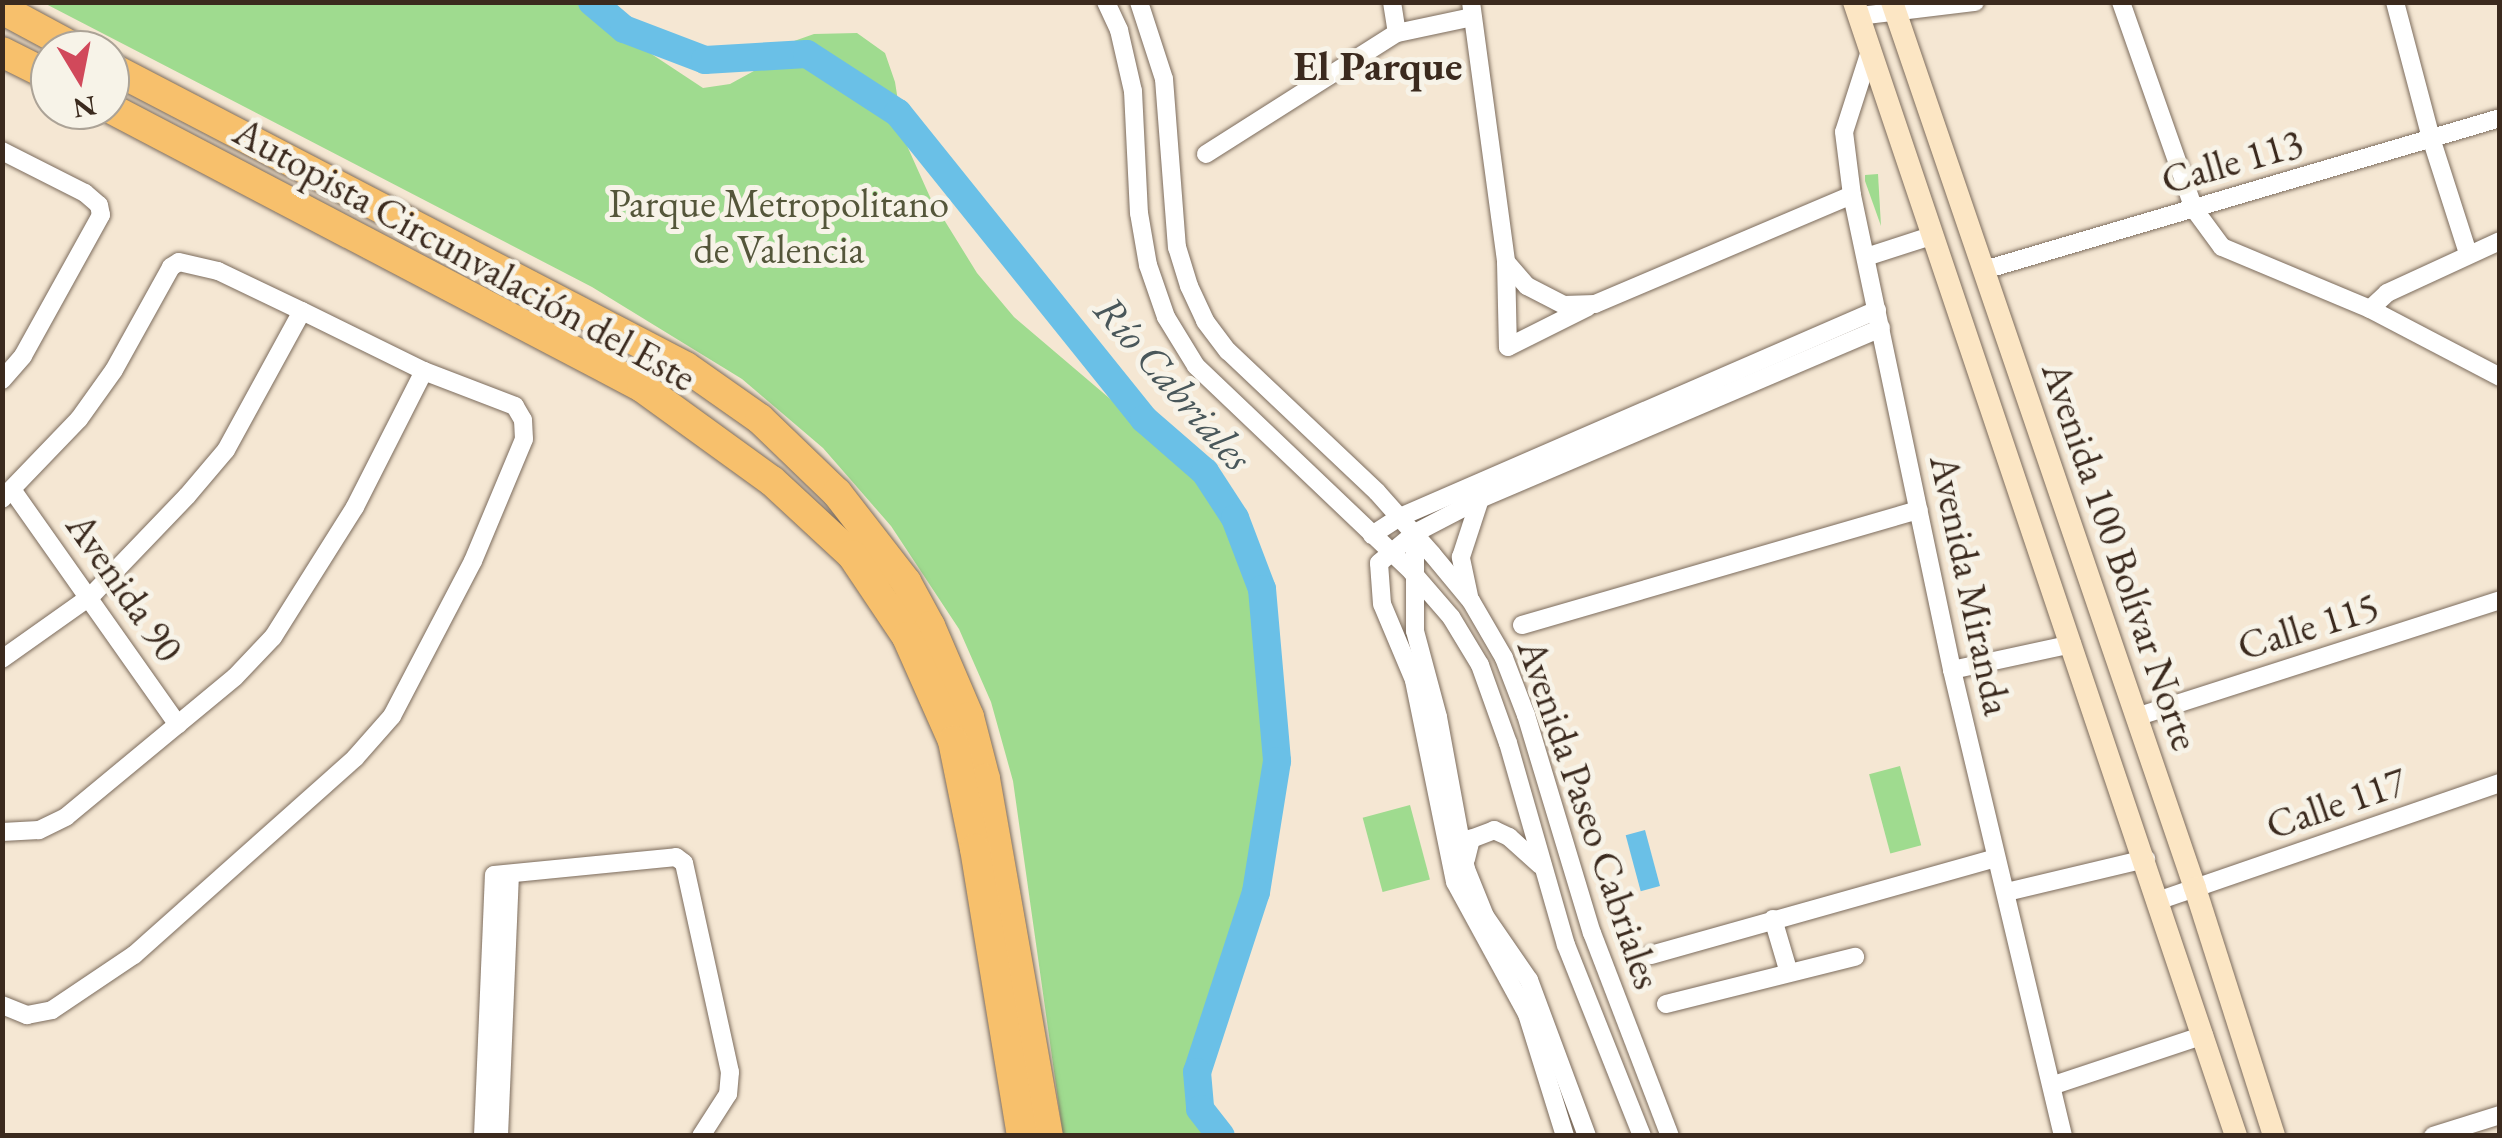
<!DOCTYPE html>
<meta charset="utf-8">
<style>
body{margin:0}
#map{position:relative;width:2502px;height:1138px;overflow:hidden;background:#f5e7d3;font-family:"EB Garamond",serif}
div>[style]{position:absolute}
.green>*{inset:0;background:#9fdb8f;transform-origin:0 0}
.water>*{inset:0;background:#6ac0e7;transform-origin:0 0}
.river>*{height:28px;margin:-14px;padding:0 14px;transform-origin:14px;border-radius:14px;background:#6ac0e7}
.roads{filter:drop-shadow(0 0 2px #7c6c5d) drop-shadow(0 0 2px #7c6c5d)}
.minor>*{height:18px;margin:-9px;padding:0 9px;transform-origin:9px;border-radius:9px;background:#fff}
.secondary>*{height:22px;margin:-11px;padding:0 11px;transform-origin:11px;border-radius:11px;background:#fce6c4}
.motorway>*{height:30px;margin:-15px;padding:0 15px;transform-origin:15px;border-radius:15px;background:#f7c06c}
span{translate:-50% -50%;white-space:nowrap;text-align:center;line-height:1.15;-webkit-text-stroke:10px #f7f3e8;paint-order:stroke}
.street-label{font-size:40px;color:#3b2a1e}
.park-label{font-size:40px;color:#54563a}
.neighbourhood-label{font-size:42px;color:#3b2a1e;font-weight:700}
.water-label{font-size:42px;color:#49575a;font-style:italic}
.frame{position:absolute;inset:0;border:5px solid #3b2a1e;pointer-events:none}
.north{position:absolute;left:30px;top:30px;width:100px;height:100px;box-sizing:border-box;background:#f7f3e8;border:2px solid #aca397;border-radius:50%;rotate:170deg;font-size:28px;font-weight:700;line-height:40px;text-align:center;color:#3b2a1e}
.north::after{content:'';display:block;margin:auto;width:35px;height:45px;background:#d1495b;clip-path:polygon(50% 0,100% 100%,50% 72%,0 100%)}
</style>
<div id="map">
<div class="green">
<div style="clip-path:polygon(44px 3px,586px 3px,606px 24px,703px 88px,730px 84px,763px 66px,780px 46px,814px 34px,857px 33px,885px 53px,895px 82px,904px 139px,930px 197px,977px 273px,1014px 317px,1202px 477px,1231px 520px,1253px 565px,1266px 618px,1275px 692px,1275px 784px,1268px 860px,1200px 1052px,1196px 1089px,1214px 1135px,1063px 1135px,1013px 781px,991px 702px,959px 629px,891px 526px,823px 448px,742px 379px,592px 287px)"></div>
<div style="clip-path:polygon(1878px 174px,1881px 226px,1865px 181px,1865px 175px)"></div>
<div style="left:1900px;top:766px;width:82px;height:32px;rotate:75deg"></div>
<div style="left:1410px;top:805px;width:77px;height:49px;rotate:75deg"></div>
</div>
<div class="water">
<div style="left:1645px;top:830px;width:58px;height:20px;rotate:75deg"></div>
</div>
<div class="river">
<div style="left:592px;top:2px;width:42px;rotate:40.2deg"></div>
<div style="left:624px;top:29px;width:87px;rotate:20.9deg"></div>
<div style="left:705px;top:60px;width:102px;rotate:-3.4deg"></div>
<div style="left:807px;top:54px;width:108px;rotate:33deg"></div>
<div style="left:898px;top:113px;width:393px;rotate:51.2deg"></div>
<div style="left:1144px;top:419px;width:81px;rotate:41deg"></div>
<div style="left:1205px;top:472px;width:55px;rotate:56.9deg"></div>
<div style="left:1235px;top:518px;width:76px;rotate:69.2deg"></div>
<div style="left:1262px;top:589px;width:173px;rotate:85deg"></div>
<div style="left:1277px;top:761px;width:133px;rotate:99.1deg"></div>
<div style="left:1256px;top:892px;width:189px;rotate:108.1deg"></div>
<div style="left:1197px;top:1072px;width:37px;rotate:85deg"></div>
<div style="left:1200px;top:1109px;width:34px;rotate:52deg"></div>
</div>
<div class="roads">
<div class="minor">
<div style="left:1106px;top:2px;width:31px;rotate:65deg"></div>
<div style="left:1119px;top:30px;width:63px;rotate:77.1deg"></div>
<div style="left:1133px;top:91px;width:122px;rotate:87.2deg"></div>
<div style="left:1139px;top:213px;width:53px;rotate:80.2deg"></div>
<div style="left:1148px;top:265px;width:55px;rotate:70.9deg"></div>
<div style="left:1166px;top:317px;width:57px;rotate:58.5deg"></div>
<div style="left:1196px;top:366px;width:298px;rotate:43.6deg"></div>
<div style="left:1412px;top:572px;width:60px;rotate:49.1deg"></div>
<div style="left:1451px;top:617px;width:56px;rotate:58.9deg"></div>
<div style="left:1480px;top:665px;width:83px;rotate:70.3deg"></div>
<div style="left:1508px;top:743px;width:210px;rotate:74deg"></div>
<div style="left:1566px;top:945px;width:206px;rotate:68.3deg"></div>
<div style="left:1139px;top:2px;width:81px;rotate:72deg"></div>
<div style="left:1164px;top:79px;width:169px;rotate:85.6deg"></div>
<div style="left:1177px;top:247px;width:41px;rotate:72.9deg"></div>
<div style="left:1189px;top:286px;width:38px;rotate:65deg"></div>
<div style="left:1205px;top:321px;width:38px;rotate:53deg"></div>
<div style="left:1228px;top:351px;width:205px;rotate:43.4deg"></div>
<div style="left:1377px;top:492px;width:83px;rotate:48.4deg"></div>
<div style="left:1432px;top:554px;width:61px;rotate:50.3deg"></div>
<div style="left:1471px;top:601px;width:66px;rotate:59.9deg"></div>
<div style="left:1504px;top:658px;width:61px;rotate:68.9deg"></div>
<div style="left:1526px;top:715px;width:228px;rotate:73.2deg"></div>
<div style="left:1592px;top:933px;width:217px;rotate:69deg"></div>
<div style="left:1392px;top:2px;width:31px;rotate:81deg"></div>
<div style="left:1471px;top:2px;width:262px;rotate:82.3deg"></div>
<div style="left:1506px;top:262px;width:32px;rotate:49deg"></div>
<div style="left:1527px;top:286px;width:42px;rotate:27.2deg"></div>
<div style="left:1564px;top:305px;width:31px;rotate:-2deg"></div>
<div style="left:1595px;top:304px;width:279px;rotate:-23deg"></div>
<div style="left:2121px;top:2px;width:219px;rotate:70.6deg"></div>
<div style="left:2194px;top:209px;width:47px;rotate:53.6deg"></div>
<div style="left:2222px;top:247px;width:160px;rotate:22.7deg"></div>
<div style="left:2370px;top:309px;width:147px;rotate:27.6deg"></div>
<div style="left:2395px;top:2px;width:141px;rotate:75.2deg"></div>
<div style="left:2431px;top:138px;width:121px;rotate:72.2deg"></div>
<div style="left:1859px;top:16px;width:117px;rotate:-6.9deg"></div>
<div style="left:1871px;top:48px;width:88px;rotate:107.8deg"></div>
<div style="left:1844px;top:132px;width:64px;rotate:82.8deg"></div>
<div style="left:1852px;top:195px;width:485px;rotate:78.1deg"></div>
<div style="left:1952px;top:670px;width:479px;rotate:76.6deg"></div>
<div style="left:2px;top:151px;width:93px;rotate:26.8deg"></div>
<div style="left:85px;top:193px;width:18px;rotate:41deg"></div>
<div style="left:99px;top:205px;width:10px;rotate:79deg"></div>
<div style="left:101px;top:215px;width:161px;rotate:119deg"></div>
<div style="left:23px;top:356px;width:32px;rotate:131deg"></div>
<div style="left:1206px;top:154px;width:226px;rotate:-32.4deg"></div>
<div style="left:1397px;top:33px;width:77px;rotate:-12deg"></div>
<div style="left:1866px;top:257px;width:71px;rotate:-17.9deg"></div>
<div style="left:1506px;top:262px;width:85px;rotate:88.7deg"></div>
<div style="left:1508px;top:347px;width:89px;rotate:-26.6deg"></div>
<div style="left:1984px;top:270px;width:538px;rotate:-16.41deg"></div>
<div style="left:2370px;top:309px;width:23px;rotate:-43deg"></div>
<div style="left:2387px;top:293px;width:124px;rotate:-24.7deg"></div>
<div style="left:13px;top:491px;width:286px;rotate:54.8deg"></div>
<div style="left:2px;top:499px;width:111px;rotate:-46.1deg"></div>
<div style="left:79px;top:419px;width:60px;rotate:-54.5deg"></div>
<div style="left:114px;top:370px;width:118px;rotate:-61deg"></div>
<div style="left:171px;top:267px;width:9px;rotate:-32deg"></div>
<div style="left:179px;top:262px;width:40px;rotate:13deg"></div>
<div style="left:218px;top:271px;width:93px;rotate:25.5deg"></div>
<div style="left:1415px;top:533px;width:98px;rotate:90deg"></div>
<div style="left:1415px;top:631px;width:89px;rotate:75deg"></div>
<div style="left:1438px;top:717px;width:155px;rotate:79.6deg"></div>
<div style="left:1466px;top:869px;width:51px;rotate:68deg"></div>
<div style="left:1485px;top:916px;width:78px;rotate:55.5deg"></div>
<div style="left:1529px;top:980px;width:166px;rotate:69.6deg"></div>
<div style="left:1372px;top:535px;width:33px;rotate:-33deg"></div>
<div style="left:1400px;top:517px;width:520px;rotate:-23.46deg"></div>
<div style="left:1469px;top:596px;width:40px;rotate:-102deg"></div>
<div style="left:1461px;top:557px;width:61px;rotate:-71.9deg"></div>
<div style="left:1522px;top:625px;width:413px;rotate:-16.2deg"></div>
<div style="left:2px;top:659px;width:109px;rotate:-35.3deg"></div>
<div style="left:91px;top:596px;width:139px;rotate:-46.2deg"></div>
<div style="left:187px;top:496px;width:60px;rotate:-49.7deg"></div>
<div style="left:226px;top:450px;width:158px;rotate:-61.3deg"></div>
<div style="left:302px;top:311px;width:136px;rotate:26.2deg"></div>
<div style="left:424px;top:371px;width:153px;rotate:116.9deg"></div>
<div style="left:355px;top:507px;width:154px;rotate:122.2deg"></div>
<div style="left:273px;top:637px;width:55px;rotate:133.5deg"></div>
<div style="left:235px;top:677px;width:219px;rotate:140.4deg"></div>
<div style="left:66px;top:817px;width:30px;rotate:154deg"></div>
<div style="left:39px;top:830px;width:37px;rotate:177deg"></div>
<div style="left:1952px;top:670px;width:123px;rotate:-12.2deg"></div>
<div style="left:2136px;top:717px;width:382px;rotate:-17.8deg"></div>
<div style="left:1466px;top:859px;width:21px;rotate:-76deg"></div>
<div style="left:1471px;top:839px;width:25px;rotate:-21deg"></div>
<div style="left:1494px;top:830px;width:17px;rotate:25deg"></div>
<div style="left:1509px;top:837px;width:42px;rotate:42.1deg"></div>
<div style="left:2007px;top:892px;width:143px;rotate:-13.4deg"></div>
<div style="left:2160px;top:900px;width:360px;rotate:-19deg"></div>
<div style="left:1773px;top:919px;width:56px;rotate:73.5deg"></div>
<div style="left:1651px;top:955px;width:357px;rotate:-15.7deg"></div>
<div style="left:1666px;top:1004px;width:195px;rotate:-14deg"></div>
<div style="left:2px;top:1005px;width:27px;rotate:22deg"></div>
<div style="left:27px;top:1015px;width:25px;rotate:-11deg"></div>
<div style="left:52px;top:1010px;width:99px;rotate:-33.9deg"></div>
<div style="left:134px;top:955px;width:296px;rotate:-41.7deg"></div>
<div style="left:355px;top:758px;width:56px;rotate:-48.6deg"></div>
<div style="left:392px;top:716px;width:175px;rotate:-62.4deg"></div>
<div style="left:473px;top:561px;width:132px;rotate:-67.3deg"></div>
<div style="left:524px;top:439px;width:19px;rotate:-93deg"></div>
<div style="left:523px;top:420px;width:16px;rotate:-120deg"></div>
<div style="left:515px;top:406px;width:97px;rotate:-159deg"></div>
<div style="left:2054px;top:1085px;width:158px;rotate:-18.4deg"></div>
<div style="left:483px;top:1136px;width:261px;rotate:-87.6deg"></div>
<div style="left:494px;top:875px;width:183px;rotate:-5.6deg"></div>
<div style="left:676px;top:857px;width:10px;rotate:37deg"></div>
<div style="left:684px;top:863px;width:214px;rotate:77.6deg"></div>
<div style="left:730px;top:1072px;width:22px;rotate:95deg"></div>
<div style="left:728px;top:1094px;width:50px;rotate:122.7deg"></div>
<div style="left:499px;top:1136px;width:262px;rotate:-87.6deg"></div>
<div style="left:1565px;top:1136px;width:128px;rotate:-107.3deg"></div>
<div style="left:1527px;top:1014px;width:150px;rotate:-118.6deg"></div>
<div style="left:1455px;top:882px;width:206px;rotate:-101.5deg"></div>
<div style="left:1414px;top:680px;width:82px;rotate:-112.8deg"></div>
<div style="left:1382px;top:604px;width:41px;rotate:-94.2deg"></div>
<div style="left:1379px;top:563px;width:47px;rotate:-39.8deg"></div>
<div style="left:1415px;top:533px;width:73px;rotate:-27.6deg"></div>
<div style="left:1480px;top:499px;width:436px;rotate:-23.1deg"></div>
<div style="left:2433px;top:1136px;width:70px;rotate:-17.4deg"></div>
</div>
<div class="secondary">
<div style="left:1854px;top:2px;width:1197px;rotate:71.38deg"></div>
<div style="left:1892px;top:2px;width:936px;rotate:71.12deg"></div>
<div style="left:2195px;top:888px;width:260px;rotate:72.3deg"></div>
</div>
<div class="motorway">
<div style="left:2px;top:9px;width:86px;rotate:28.3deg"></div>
<div style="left:2px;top:52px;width:54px;rotate:26.6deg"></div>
<div style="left:110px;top:67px;width:649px;rotate:27.51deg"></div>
<div style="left:686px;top:367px;width:90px;rotate:35.1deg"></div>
<div style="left:760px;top:419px;width:107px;rotate:43.9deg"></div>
<div style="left:837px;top:493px;width:113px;rotate:52.2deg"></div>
<div style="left:906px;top:582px;width:50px;rotate:61.4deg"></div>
<div style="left:930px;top:626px;width:99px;rotate:66.8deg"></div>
<div style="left:969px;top:717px;width:64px;rotate:75.5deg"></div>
<div style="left:985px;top:779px;width:363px;rotate:80deg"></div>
<div style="left:110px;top:108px;width:601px;rotate:27.67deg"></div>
<div style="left:642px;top:387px;width:160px;rotate:35.9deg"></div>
<div style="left:772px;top:481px;width:109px;rotate:42.8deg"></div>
<div style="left:852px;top:555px;width:99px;rotate:56.1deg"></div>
<div style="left:907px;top:637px;width:114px;rotate:66.1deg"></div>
<div style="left:953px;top:741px;width:110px;rotate:78.5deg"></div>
<div style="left:975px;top:849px;width:291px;rotate:80.7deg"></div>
</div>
</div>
<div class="street-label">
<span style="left:2232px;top:161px;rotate:-16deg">Calle 113</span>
<span style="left:465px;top:254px;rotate:29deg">Autopista Circunvalación del Este</span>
<span style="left:2121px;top:556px;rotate:71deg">Avenida 100 Bolívar Norte</span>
<span style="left:1971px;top:585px;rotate:78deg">Avenida Miranda</span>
<span style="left:125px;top:587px;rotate:55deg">Avenida 90</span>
<span style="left:2308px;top:626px;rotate:-17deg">Calle 115</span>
<span style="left:2336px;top:803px;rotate:-19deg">Calle 117</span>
<span style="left:1590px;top:814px;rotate:71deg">Avenida Paseo Cabriales</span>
</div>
<div class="park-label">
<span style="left:779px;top:226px">Parque Metropolitano<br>de Valencia</span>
</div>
<div class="neighbourhood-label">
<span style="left:1378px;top:66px">El Parque</span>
</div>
<div class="water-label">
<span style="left:1173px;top:383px;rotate:49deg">Río Cabriales</span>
</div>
<div class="frame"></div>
<div class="north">N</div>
</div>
